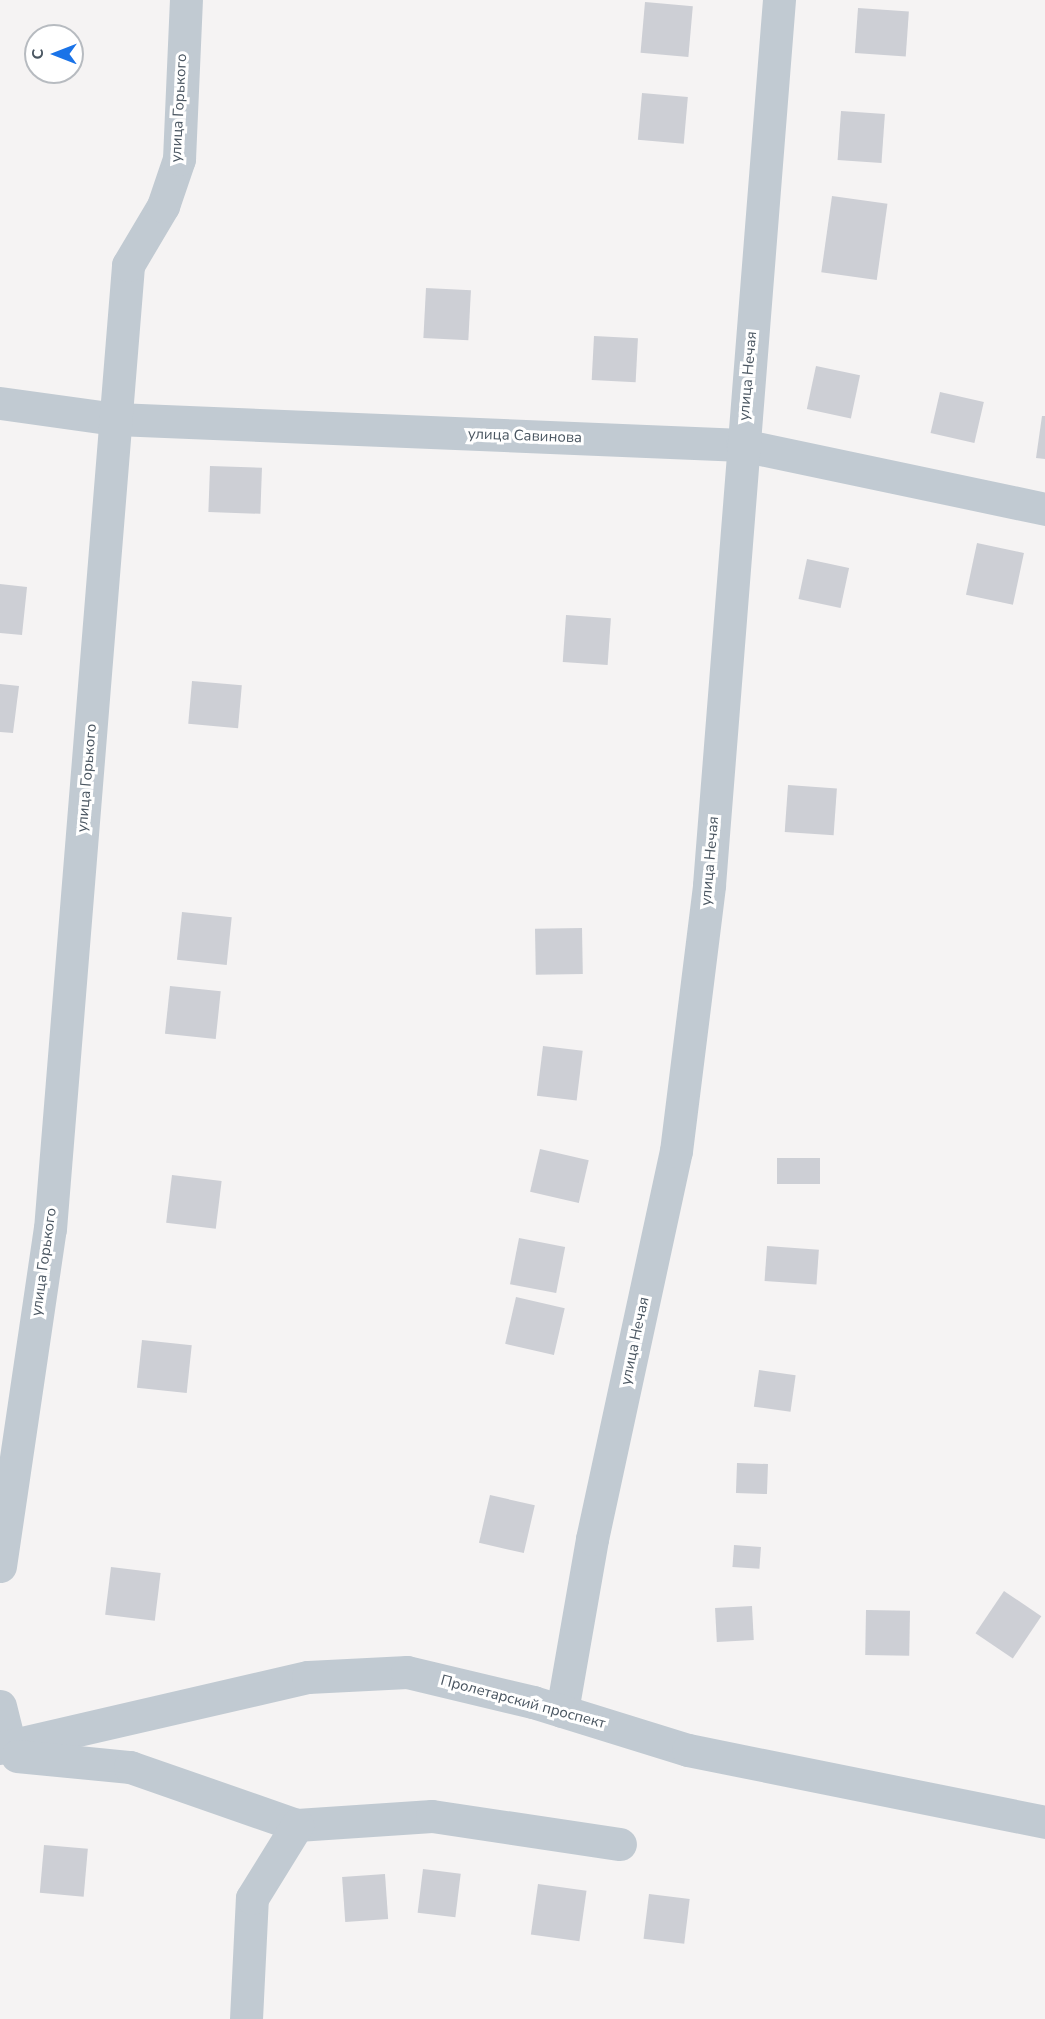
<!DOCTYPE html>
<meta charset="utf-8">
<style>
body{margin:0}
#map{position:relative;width:1045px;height:2019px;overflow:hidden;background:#f5f3f3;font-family:"Nunito Sans",sans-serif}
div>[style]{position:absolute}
.building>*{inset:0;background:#cdcfd5;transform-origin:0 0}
.minor>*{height:33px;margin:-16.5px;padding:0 16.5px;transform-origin:16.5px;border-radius:16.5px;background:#c1cad2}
span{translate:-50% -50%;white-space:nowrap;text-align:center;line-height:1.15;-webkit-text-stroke:6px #fff;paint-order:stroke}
.street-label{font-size:15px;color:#4a5661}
.north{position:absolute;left:24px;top:24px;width:60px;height:60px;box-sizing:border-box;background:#fff;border:2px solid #b7bbc0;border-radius:50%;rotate:270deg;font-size:16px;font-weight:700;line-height:24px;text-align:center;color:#4a5661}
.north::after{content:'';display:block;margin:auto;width:21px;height:27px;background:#1a73e8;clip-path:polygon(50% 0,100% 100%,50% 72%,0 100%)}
</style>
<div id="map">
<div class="building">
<div style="left:645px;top:2px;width:48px;height:51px;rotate:5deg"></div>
<div style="left:858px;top:8px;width:51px;height:45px;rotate:4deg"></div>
<div style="left:642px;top:93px;width:46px;height:47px;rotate:5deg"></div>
<div style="left:841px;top:111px;width:44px;height:49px;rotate:4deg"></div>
<div style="left:832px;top:196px;width:56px;height:77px;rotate:8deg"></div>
<div style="left:426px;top:288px;width:45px;height:50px;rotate:3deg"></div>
<div style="left:594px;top:336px;width:44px;height:44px;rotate:3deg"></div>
<div style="left:816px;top:366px;width:45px;height:44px;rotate:12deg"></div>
<div style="left:940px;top:392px;width:45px;height:42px;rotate:13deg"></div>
<div style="clip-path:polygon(1042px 416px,1045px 416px,1045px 459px,1036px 458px)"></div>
<div style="left:210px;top:466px;width:52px;height:46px;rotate:2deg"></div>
<div style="left:977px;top:543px;width:48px;height:53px;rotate:12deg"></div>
<div style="left:807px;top:559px;width:43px;height:41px;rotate:12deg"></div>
<div style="clip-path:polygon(0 584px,27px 587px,22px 635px,0 633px)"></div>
<div style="left:566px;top:615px;width:45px;height:47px;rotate:4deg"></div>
<div style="left:192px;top:681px;width:50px;height:43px;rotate:5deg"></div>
<div style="clip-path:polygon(0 684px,19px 686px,13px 733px,0 732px)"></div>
<div style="left:788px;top:785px;width:49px;height:47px;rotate:4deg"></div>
<div style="left:182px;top:912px;width:50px;height:48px;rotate:6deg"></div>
<div style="left:582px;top:928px;width:46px;height:47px;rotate:89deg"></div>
<div style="left:170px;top:986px;width:51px;height:48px;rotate:6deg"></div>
<div style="left:543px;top:1046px;width:40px;height:50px;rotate:7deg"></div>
<div style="left:540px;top:1149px;width:50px;height:44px;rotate:13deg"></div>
<div style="left:777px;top:1158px;width:43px;height:26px"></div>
<div style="left:172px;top:1175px;width:50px;height:48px;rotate:7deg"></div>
<div style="left:519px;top:1238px;width:47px;height:47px;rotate:11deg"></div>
<div style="left:767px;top:1246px;width:52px;height:35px;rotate:4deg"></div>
<div style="left:516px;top:1297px;width:50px;height:48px;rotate:13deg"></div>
<div style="left:142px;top:1340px;width:50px;height:48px;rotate:6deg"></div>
<div style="left:759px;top:1370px;width:37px;height:37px;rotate:8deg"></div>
<div style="left:737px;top:1463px;width:31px;height:30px;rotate:2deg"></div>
<div style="left:490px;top:1495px;width:46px;height:49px;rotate:13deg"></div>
<div style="left:734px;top:1545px;width:27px;height:22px;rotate:4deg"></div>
<div style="left:111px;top:1567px;width:50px;height:48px;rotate:7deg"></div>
<div style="left:1004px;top:1591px;width:45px;height:51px;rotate:34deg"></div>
<div style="left:752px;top:1606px;width:34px;height:37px;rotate:87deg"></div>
<div style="left:866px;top:1610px;width:44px;height:45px;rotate:1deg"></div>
<div style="left:44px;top:1845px;width:44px;height:48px;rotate:5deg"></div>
<div style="left:423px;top:1869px;width:38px;height:44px;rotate:7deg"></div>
<div style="left:385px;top:1874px;width:45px;height:43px;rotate:86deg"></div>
<div style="left:538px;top:1884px;width:49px;height:51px;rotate:8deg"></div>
<div style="left:649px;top:1894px;width:41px;height:45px;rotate:7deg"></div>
</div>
<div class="minor">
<div style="left:0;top:403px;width:117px;rotate:7.9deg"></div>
<div style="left:116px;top:419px;width:627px;rotate:2.38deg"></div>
<div style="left:742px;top:445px;width:310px;rotate:11.9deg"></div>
<div style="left:0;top:1566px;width:341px;rotate:-81.6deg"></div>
<div style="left:50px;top:1229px;width:967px;rotate:-85.37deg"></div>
<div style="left:128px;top:265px;width:69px;rotate:-59.3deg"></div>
<div style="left:163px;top:206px;width:50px;rotate:-71.2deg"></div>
<div style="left:179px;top:159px;width:159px;rotate:-87.5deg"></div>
<div style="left:0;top:1706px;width:41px;rotate:76deg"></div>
<div style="left:562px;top:1711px;width:175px;rotate:-80.1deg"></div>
<div style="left:592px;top:1539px;width:397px;rotate:-77.8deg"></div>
<div style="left:676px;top:1151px;width:268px;rotate:-82.9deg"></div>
<div style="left:709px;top:885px;width:888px;rotate:-85.48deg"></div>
<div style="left:0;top:1748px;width:316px;rotate:-13deg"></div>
<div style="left:308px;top:1677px;width:99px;rotate:-2.9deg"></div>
<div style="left:407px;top:1672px;width:130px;rotate:13.4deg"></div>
<div style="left:533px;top:1702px;width:162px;rotate:17.2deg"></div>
<div style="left:688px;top:1750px;width:364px;rotate:11.4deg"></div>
<div style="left:17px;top:1756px;width:114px;rotate:5.6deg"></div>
<div style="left:130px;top:1767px;width:177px;rotate:19.2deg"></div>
<div style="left:297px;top:1825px;width:135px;rotate:-3.8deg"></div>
<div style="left:432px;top:1816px;width:190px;rotate:8.5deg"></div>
<div style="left:246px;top:2019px;width:121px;rotate:-87.2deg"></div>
<div style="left:252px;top:1898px;width:86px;rotate:-58.3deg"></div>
</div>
<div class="street-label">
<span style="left:179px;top:108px;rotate:-87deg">улица Горького</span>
<span style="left:748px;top:376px;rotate:-85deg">улица Нечая</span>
<span style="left:525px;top:436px;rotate:2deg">улица Савинова</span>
<span style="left:87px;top:778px;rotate:-85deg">улица Горького</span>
<span style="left:710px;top:861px;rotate:-85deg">улица Нечая</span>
<span style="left:44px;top:1262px;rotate:-82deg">улица Горького</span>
<span style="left:635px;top:1341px;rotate:-78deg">улица Нечая</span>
<span style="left:523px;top:1702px;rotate:15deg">Пролетарский проспект</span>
</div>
<div class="north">С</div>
</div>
